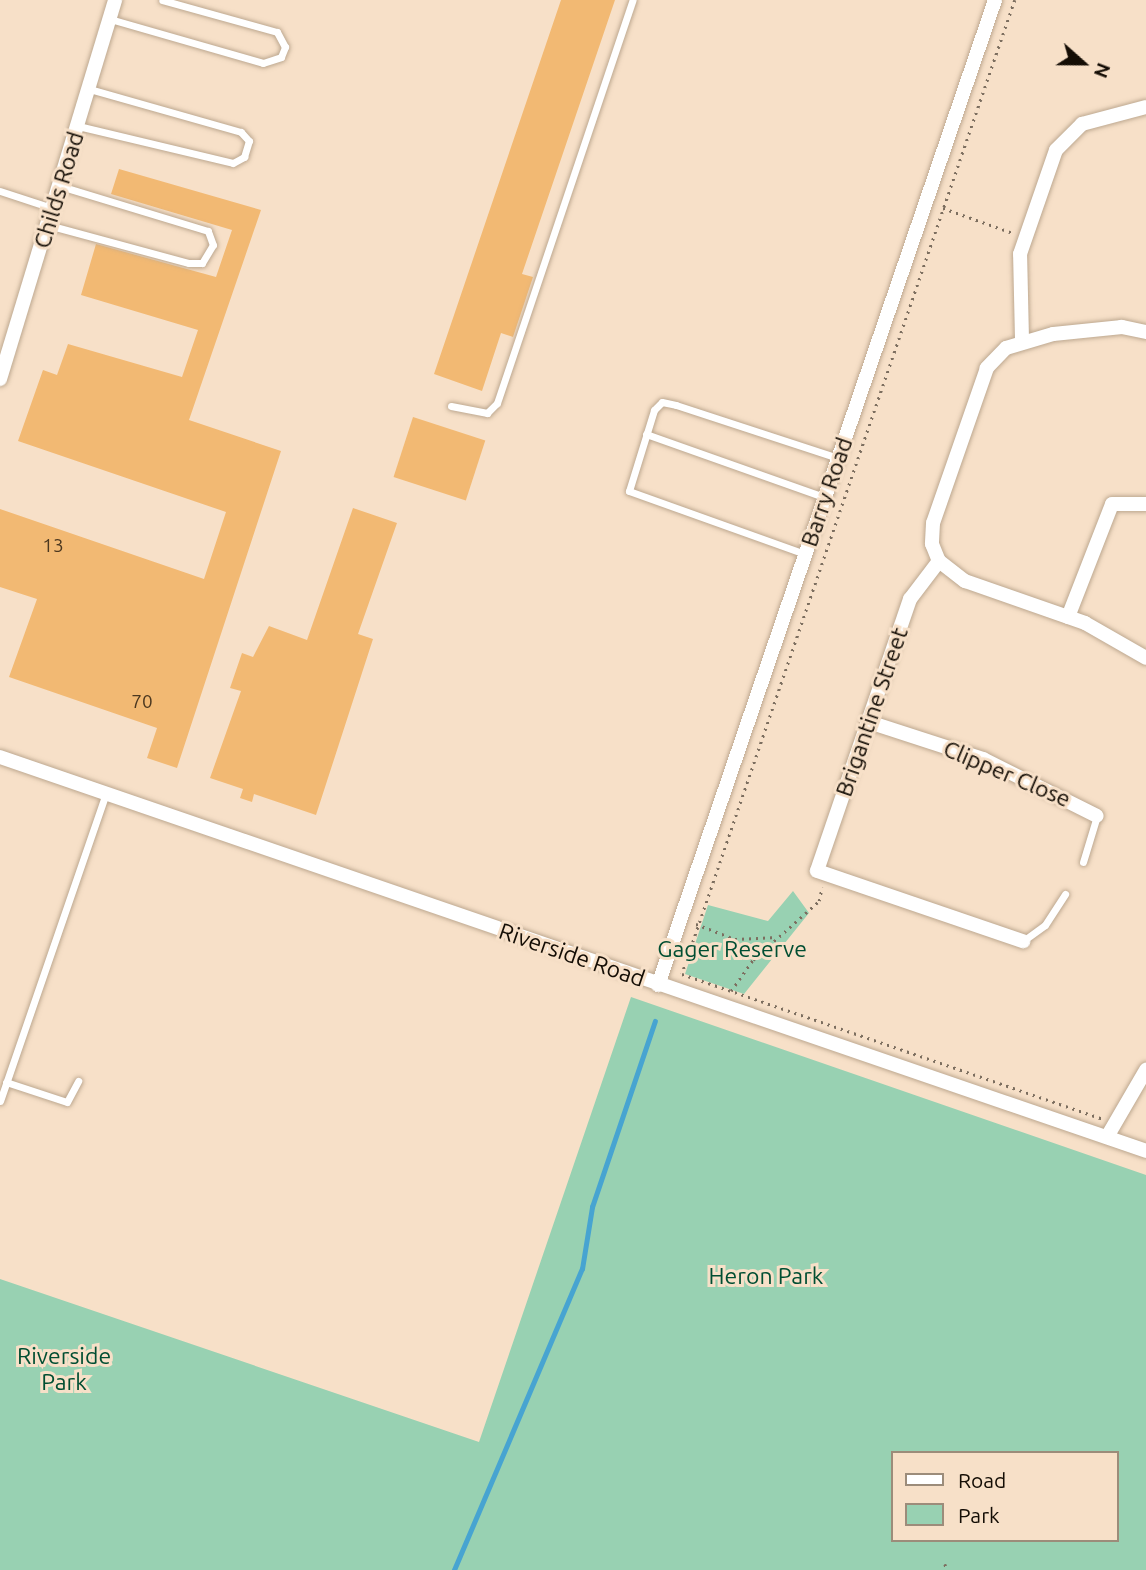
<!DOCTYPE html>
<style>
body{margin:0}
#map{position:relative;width:1146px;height:1570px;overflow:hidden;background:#f7e0c8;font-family:Ubuntu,sans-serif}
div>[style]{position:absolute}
.green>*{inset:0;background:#98d1b2}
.stream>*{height:4.5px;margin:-2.25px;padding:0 2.25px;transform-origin:2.25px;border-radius:2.25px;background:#47a4d1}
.building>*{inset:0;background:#f2b973;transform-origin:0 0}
.path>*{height:2.5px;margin-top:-1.25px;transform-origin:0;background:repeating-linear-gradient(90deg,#7c6e5f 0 2px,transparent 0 7px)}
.roads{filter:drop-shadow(0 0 2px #bda890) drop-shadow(0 0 2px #bda890)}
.service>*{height:7px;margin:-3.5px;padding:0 3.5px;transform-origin:3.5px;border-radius:3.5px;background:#fff}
.minor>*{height:14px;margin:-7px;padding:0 7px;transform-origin:7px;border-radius:7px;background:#fff}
span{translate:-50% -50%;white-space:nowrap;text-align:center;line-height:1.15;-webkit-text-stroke:6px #f7e0c8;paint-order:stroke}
.number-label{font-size:19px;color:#4c3820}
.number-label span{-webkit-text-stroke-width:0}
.street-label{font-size:23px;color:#140d05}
.park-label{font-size:23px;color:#004e32}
.legend{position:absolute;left:891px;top:1451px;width:228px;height:91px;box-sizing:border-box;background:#f7e0c8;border:2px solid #9c8c7a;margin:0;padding:9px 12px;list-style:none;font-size:21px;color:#140d05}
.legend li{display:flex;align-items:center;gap:14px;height:35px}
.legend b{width:35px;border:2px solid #9c8c7a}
.north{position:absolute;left:1048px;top:28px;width:70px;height:70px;-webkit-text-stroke:5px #f7e0c8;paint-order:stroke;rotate:111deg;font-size:19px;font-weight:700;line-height:28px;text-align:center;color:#140d05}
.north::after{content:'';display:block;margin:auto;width:24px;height:32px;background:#140d05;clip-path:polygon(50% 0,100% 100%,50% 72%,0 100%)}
</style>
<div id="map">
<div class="green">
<div style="clip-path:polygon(793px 891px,809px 913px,744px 994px,685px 974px,708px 905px,768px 921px)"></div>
<div style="clip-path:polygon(evenodd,631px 997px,1146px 1175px,1146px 1570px,0 1570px,0 1279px,479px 1442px,631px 997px,892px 1453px,1116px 1453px,1116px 1540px,892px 1540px,892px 1453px)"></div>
</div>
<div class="stream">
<div style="left:454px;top:1570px;width:327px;rotate:-67deg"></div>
<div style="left:582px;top:1269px;width:63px;rotate:-80.8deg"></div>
<div style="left:592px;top:1207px;width:196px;rotate:-71.3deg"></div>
</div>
<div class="building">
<div style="clip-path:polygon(561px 0,615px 0,522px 274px,533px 277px,513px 337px,501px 333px,482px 391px,434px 374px)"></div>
<div style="clip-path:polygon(119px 169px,261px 210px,189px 420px,281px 451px,177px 768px,147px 758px,157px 728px,9px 677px,37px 599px,0 587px,0 509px,204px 579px,226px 512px,18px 441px,43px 370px,57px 375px,68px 344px,182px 377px,198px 330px,81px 295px,96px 244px,216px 277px,232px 230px,111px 194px)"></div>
<div style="left:413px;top:417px;width:76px;height:63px;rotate:18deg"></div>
<div style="clip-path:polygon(353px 508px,397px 523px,358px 634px,373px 639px,316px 815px,254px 794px,252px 802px,240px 798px,243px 789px,210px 778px,241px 691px,230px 688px,242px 653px,253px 657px,269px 626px,307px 640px)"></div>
</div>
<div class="path">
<div style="left:1015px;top:0;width:1029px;rotate:108.87deg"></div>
<div style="left:682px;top:974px;width:444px;rotate:19deg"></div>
<div style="left:943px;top:208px;width:74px;rotate:19.7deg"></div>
<div style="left:696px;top:924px;width:42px;rotate:21deg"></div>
<div style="left:735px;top:939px;width:42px;rotate:-2.7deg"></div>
<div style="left:731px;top:991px;width:38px;rotate:-55deg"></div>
<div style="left:753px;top:960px;width:89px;rotate:-41.8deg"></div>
<div style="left:819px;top:901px;width:14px;rotate:-78deg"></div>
<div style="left:945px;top:1564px;width:6px;rotate:72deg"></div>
</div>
<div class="roads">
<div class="service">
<div style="left:110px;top:19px;width:159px;rotate:16deg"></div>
<div style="left:263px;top:63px;width:19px;rotate:-18deg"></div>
<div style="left:281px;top:57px;width:11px;rotate:-68deg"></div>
<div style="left:285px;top:47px;width:17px;rotate:-118deg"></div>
<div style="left:277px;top:32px;width:119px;rotate:-164.5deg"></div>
<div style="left:78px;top:126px;width:159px;rotate:13.4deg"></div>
<div style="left:233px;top:163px;width:13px;rotate:-29deg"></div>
<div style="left:244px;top:157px;width:17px;rotate:-73deg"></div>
<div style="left:249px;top:141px;width:12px;rotate:-132deg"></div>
<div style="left:241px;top:132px;width:158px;rotate:-164.2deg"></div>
<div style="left:0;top:191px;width:55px;rotate:18.1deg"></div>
<div style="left:48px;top:225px;width:146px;rotate:15.1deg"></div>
<div style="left:189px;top:263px;width:13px"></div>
<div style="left:202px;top:263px;width:21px;rotate:-59deg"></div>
<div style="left:213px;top:245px;width:15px;rotate:-110deg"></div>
<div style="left:208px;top:231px;width:155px;rotate:-163.1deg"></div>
<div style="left:451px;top:406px;width:37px;rotate:11deg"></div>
<div style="left:487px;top:413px;width:14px;rotate:-45deg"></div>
<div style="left:497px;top:403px;width:425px;rotate:-71.4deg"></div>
<div style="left:646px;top:434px;width:189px;rotate:19.5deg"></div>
<div style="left:805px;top:554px;width:187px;rotate:-160.3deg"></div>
<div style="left:629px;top:491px;width:85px;rotate:-72.8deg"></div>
<div style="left:654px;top:410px;width:11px;rotate:-45deg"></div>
<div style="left:662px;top:402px;width:14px;rotate:12deg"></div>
<div style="left:676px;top:405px;width:170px;rotate:18.1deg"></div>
<div style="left:1083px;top:862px;width:48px;rotate:-73.1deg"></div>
<div style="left:1023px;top:941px;width:27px;rotate:-36deg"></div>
<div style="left:1045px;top:925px;width:37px;rotate:-57deg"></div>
<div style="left:6px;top:1082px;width:64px;rotate:18.2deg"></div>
<div style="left:67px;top:1102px;width:24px;rotate:-62deg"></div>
<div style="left:0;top:1101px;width:325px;rotate:-71deg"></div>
</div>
<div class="minor">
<div style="left:1146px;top:332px;width:25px;rotate:-168deg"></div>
<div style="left:1122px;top:327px;width:69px;rotate:174.2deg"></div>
<div style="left:1053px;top:334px;width:49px;rotate:163.4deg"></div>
<div style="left:1006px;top:348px;width:28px;rotate:134deg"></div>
<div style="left:987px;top:368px;width:164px;rotate:109.2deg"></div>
<div style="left:933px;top:523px;width:21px;rotate:93deg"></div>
<div style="left:932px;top:544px;width:18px;rotate:68deg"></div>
<div style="left:939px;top:561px;width:33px;rotate:38deg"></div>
<div style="left:965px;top:581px;width:127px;rotate:19.3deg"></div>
<div style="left:1085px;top:623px;width:70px;rotate:29.8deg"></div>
<div style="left:1022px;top:339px;width:85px;rotate:-91.3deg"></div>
<div style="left:1020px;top:254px;width:110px;rotate:-70.9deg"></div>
<div style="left:1056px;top:150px;width:37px;rotate:-45deg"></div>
<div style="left:1082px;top:124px;width:66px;rotate:-14.9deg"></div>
<div style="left:0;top:379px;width:396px;rotate:-73.1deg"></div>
<div style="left:939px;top:561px;width:48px;rotate:127.3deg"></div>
<div style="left:910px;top:599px;width:287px;rotate:108.9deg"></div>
<div style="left:817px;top:871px;width:218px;rotate:18.8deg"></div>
<div style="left:1068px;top:617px;width:121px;rotate:-68.7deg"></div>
<div style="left:1112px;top:504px;width:34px"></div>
<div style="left:869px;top:722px;width:120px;rotate:18deg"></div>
<div style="left:983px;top:759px;width:127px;rotate:26.6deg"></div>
<div style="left:0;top:757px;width:1212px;rotate:18.97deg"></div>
<div style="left:658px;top:985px;width:1041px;rotate:-71.11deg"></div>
<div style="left:1107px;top:1137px;width:78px;rotate:-59.8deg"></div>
</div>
</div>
<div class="number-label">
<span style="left:53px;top:546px">13</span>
<span style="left:142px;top:702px">70</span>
</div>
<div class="street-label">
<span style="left:59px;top:190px;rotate:-73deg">Childs Road</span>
<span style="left:827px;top:492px;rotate:-71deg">Barry Road</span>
<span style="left:872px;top:712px;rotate:-71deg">Brigantine Street</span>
<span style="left:1007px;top:774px;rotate:23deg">Clipper Close</span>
<span style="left:572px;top:955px;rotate:19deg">Riverside Road</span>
</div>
<div class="park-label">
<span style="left:732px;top:949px">Gager Reserve</span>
<span style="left:766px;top:1276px">Heron Park</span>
<span style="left:64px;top:1369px">Riverside<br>Park</span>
</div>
<ul class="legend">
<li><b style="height:9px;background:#fff"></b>Road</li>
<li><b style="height:19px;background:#98d1b2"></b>Park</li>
</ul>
<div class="north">N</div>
</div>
